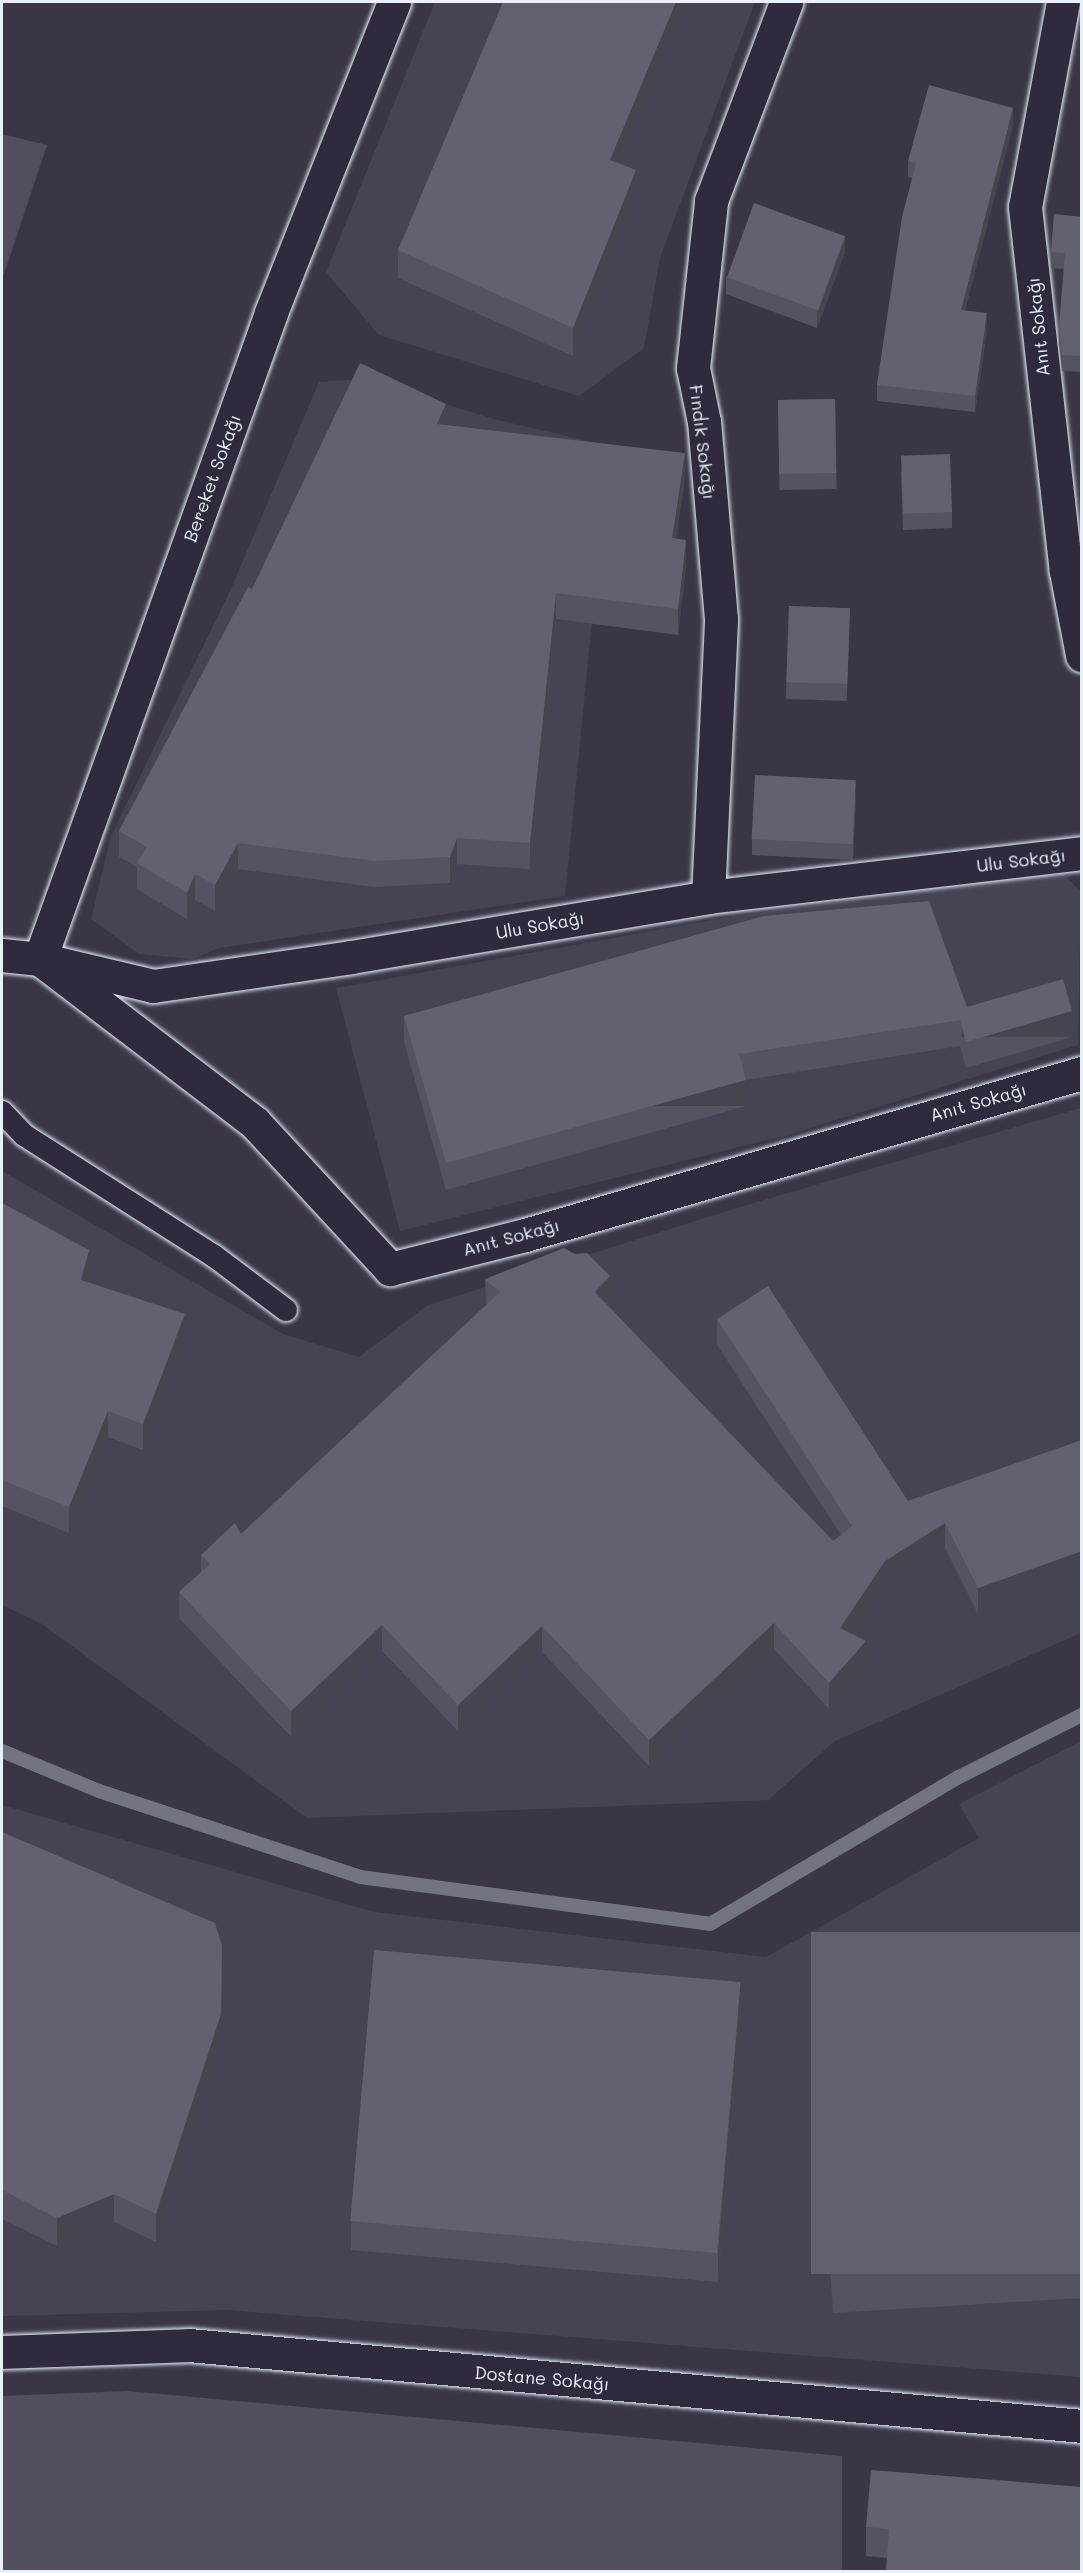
<!DOCTYPE html>
<meta charset="utf-8">
<style>
body{margin:0}
#map{position:relative;width:1083px;height:2573px;overflow:hidden;background:#3a3648;font-family:Mali,sans-serif}
div>[style]{position:absolute}
.built>*{inset:0;background:#464354}
.green>*{inset:0;background:#504e5f}
.stream>*{height:14px;margin:-7px;padding:0 7px;transform-origin:7px;border-radius:7px;background:#737482}
.roads{filter:drop-shadow(0 0 2px #e8f1f8) drop-shadow(0 0 2px #e8f1f8)}
.service>*{height:22px;margin:-11px;padding:0 11px;transform-origin:11px;border-radius:11px;background:#2f2a3d}
.minor>*{height:33px;margin:-16.5px;padding:0 16.5px;transform-origin:16.5px;border-radius:16.5px;background:#2f2a3d}
.wall>*{inset:0;background:#555361;transform-origin:0 0}
.shaded-wall>*{inset:0;background:#45444f;transform-origin:0 0}
.building>*{inset:0;background:#636171;transform-origin:0 0}
span{translate:-50% -50%;white-space:nowrap;text-align:center;line-height:1.15;-webkit-text-stroke:4.5px #2f2a3d;paint-order:stroke}
.street-label{font-size:18px;color:#e8f1f8}
.frame{position:absolute;inset:0;border:3px solid #e8f1f8;pointer-events:none}
</style>
<div id="map">
<div class="built">
<div style="clip-path:polygon(435px 2px,755px 2px,660px 258px,644px 348px,579px 396px,379px 335px,326px 272px)"></div>
<div style="clip-path:polygon(364px 379px,494px 419px,609px 446px,565px 896px,219px 948px,192px 959px,139px 954px,91px 919px,111px 836px,230px 591px,319px 382px)"></div>
<div style="clip-path:polygon(1061px 871px,1081px 892px,1078px 1045px,788px 1135px,400px 1231px,336px 988px,723px 918px)"></div>
<div style="clip-path:polygon(1081px 1108px,1081px 1633px,835px 1741px,768px 1800px,307px 1818px,42px 1624px,2px 1605px,2px 1171px,283px 1334px,359px 1357px,428px 1305px,740px 1207px)"></div>
<div style="clip-path:polygon(1081px 1741px,1081px 2377px,226px 2310px,2px 2316px,2px 1805px,374px 1912px,766px 1957px,979px 1838px,959px 1804px)"></div>
</div>
<div class="green">
<div style="clip-path:polygon(2px 134px,47px 145px,2px 280px)"></div>
<div style="clip-path:polygon(128px 2391px,842px 2456px,842px 2571px,2px 2571px,2px 2396px)"></div>
</div>
<div class="stream">
<div style="left:2px;top:1751px;width:105px;rotate:22.4deg"></div>
<div style="left:99px;top:1791px;width:275px;rotate:18.2deg"></div>
<div style="left:360px;top:1877px;width:353px;rotate:7.6deg"></div>
<div style="left:710px;top:1924px;width:289px;rotate:-30.6deg"></div>
<div style="left:959px;top:1777px;width:138px;rotate:-26.8deg"></div>
</div>
<div class="roads">
<div class="service">
<div style="left:2px;top:1112px;width:32px;rotate:46deg"></div>
<div style="left:24px;top:1135px;width:225px;rotate:32.5deg"></div>
<div style="left:214px;top:1256px;width:90px;rotate:36.9deg"></div>
</div>
<div class="minor">
<div style="left:394px;top:2px;width:334px;rotate:111.6deg"></div>
<div style="left:271px;top:313px;width:686px;rotate:109.68deg"></div>
<div style="left:40px;top:959px;width:270px;rotate:37.3deg"></div>
<div style="left:255px;top:1123px;width:199px;rotate:47.2deg"></div>
<div style="left:390px;top:1269px;width:139px;rotate:-14.1deg"></div>
<div style="left:525px;top:1235px;width:580px;rotate:-16.22deg"></div>
<div style="left:1063px;top:2px;width:208px;rotate:100.5deg"></div>
<div style="left:1025px;top:207px;width:366px;rotate:83.6deg"></div>
<div style="left:1066px;top:571px;width:86px;rotate:79.2deg"></div>
<div style="left:708px;top:897px;width:278px;rotate:-87.3deg"></div>
<div style="left:721px;top:619px;width:198px;rotate:-94.9deg"></div>
<div style="left:704px;top:422px;width:55px;rotate:-101.5deg"></div>
<div style="left:693px;top:368px;width:168px;rotate:-83.8deg"></div>
<div style="left:711px;top:201px;width:213px;rotate:-69.3deg"></div>
<div style="left:2px;top:955px;width:38px;rotate:6deg"></div>
<div style="left:40px;top:959px;width:116px;rotate:13.4deg"></div>
<div style="left:153px;top:986px;width:200px;rotate:-8.3deg"></div>
<div style="left:351px;top:957px;width:362px;rotate:-9.5deg"></div>
<div style="left:708px;top:897px;width:377px;rotate:-6.7deg"></div>
<div style="left:2px;top:2352px;width:187px;rotate:-2.1deg"></div>
<div style="left:189px;top:2345px;width:897px;rotate:5.18deg"></div>
</div>
</div>
<div class="wall">
<div style="clip-path:polygon(1013px 125px,965px 310px,987px 329px,975px 412px,877px 401px,877px 385px,912px 178px,908px 177px,908px 161px)"></div>
<div style="clip-path:polygon(620px 164px,636px 198px,573px 356px,398px 278px,398px 250px)"></div>
<div style="clip-path:polygon(1082px 217px,1082px 372px,1062px 371px,1059px 342px,1059px 326px,1064px 269px,1051px 268px,1051px 252px)"></div>
<div style="clip-path:polygon(845px 252px,817px 328px,726px 294px,726px 277px)"></div>
<div style="left:835px;top:399px;width:90px;height:57px;rotate:89deg"></div>
<div style="clip-path:polygon(446px 425px,685px 479px,676px 538px,686px 566px,678px 635px,556px 619px,530px 869px,457px 864px,450px 883px,375px 887px,238px 869px,215px 911px,195px 900px,187px 919px,137px 889px,137px 867px,119px 857px,119px 831px,252px 589px)"></div>
<div style="clip-path:polygon(901px 471px,952px 512px,952px 528px,903px 530px)"></div>
<div style="left:789px;top:606px;width:61px;height:93px;rotate:2deg"></div>
<div style="clip-path:polygon(856px 796px,853px 860px,752px 855px,752px 839px)"></div>
<div style="clip-path:polygon(967px 1007px,1072px 1037px,966px 1068px,960px 1046px,746px 1080px,746px 1106px,446px 1190px,404px 1042px,404px 1016px)"></div>
<div style="clip-path:polygon(2px 1203px,89px 1277px,88px 1282px,185px 1341px,143px 1450px,108px 1437px,69px 1533px,2px 1506px)"></div>
<div style="clip-path:polygon(485px 1279px,610px 1302px,607px 1305px,833px 1541px,841px 1535px,717px 1345px,717px 1319px,908px 1501px,1082px 1440px,1082px 1577px,978px 1614px,945px 1548px,885px 1587px,853px 1635px,866px 1667px,829px 1709px,774px 1649px,649px 1766px,542px 1652px,458px 1731px,382px 1651px,291px 1737px,179px 1618px,179px 1592px,201px 1572px,201px 1555px,241px 1534px,486px 1305px)"></div>
<div style="clip-path:polygon(2px 1832px,222px 1975px,221px 2042px,156px 2242px,114px 2222px,57px 2246px,2px 2219px)"></div>
<div style="clip-path:polygon(1082px 1932px,1082px 2298px,833px 2313px,812px 1976px,812px 1952px)"></div>
<div style="clip-path:polygon(741px 2011px,718px 2282px,351px 2250px,351px 2221px)"></div>
<div style="clip-path:polygon(1082px 2487px,887px 2558px,866px 2556px,866px 2527px)"></div>
</div>
<div class="shaded-wall">
<div style="clip-path:polygon(676px 2px,688px 2px,610px 188px,610px 160px)"></div>
<div style="clip-path:polygon(1013px 108px,1013px 125px,961px 326px,961px 310px)"></div>
<div style="clip-path:polygon(636px 170px,636px 198px,573px 356px,573px 328px)"></div>
<div style="clip-path:polygon(845px 236px,845px 252px,817px 328px,817px 311px)"></div>
<div style="clip-path:polygon(987px 313px,987px 329px,975px 412px,975px 396px)"></div>
<div style="clip-path:polygon(446px 404px,446px 430px,437px 424px)"></div>
<div style="clip-path:polygon(685px 453px,685px 479px,672px 564px,672px 538px)"></div>
<div style="clip-path:polygon(686px 540px,686px 566px,678px 635px,678px 609px)"></div>
<div style="clip-path:polygon(556px 593px,556px 619px,530px 869px,530px 843px)"></div>
<div style="clip-path:polygon(856px 780px,856px 796px,853px 860px,853px 844px)"></div>
<div style="clip-path:polygon(457px 838px,457px 864px,450px 883px,450px 857px)"></div>
<div style="clip-path:polygon(238px 843px,238px 869px,215px 911px,215px 885px)"></div>
<div style="clip-path:polygon(195px 874px,195px 900px,187px 919px,187px 893px)"></div>
<div style="left:1072px;top:1011px;width:26px;height:110px;rotate:90deg"></div>
<div style="left:746px;top:1080px;width:26px;height:311px;rotate:90deg"></div>
<div style="clip-path:polygon(89px 1250px,89px 1277px,81px 1306px,81px 1280px)"></div>
<div style="clip-path:polygon(610px 1276px,610px 1302px,595px 1317px,595px 1292px)"></div>
<div style="clip-path:polygon(185px 1314px,185px 1341px,143px 1450px,143px 1424px)"></div>
<div style="clip-path:polygon(108px 1411px,108px 1437px,69px 1533px,69px 1507px)"></div>
<div style="clip-path:polygon(945px 1523px,945px 1548px,885px 1587px,840px 1654px,840px 1628px,885px 1561px)"></div>
<div style="clip-path:polygon(1082px 1551px,1082px 1577px,978px 1614px,978px 1588px)"></div>
<div style="clip-path:polygon(774px 1623px,774px 1649px,649px 1766px,649px 1740px)"></div>
<div style="clip-path:polygon(382px 1625px,382px 1651px,291px 1737px,291px 1711px)"></div>
<div style="clip-path:polygon(542px 1626px,542px 1652px,458px 1731px,458px 1705px)"></div>
<div style="clip-path:polygon(866px 1641px,866px 1667px,829px 1709px,829px 1683px)"></div>
<div style="clip-path:polygon(222px 1946px,221px 2042px,156px 2242px,156px 2214px)"></div>
<div style="clip-path:polygon(741px 1982px,741px 2011px,718px 2282px,718px 2253px)"></div>
<div style="clip-path:polygon(114px 2194px,114px 2222px,57px 2246px,57px 2218px)"></div>
</div>
<div class="building">
<div style="clip-path:polygon(503px 2px,676px 2px,610px 160px,636px 170px,573px 328px,398px 250px)"></div>
<div style="clip-path:polygon(929px 85px,1013px 108px,961px 310px,987px 313px,975px 396px,877px 385px,902px 217px,916px 163px,908px 161px)"></div>
<div style="left:754px;top:203px;width:97px;height:79px;rotate:20deg"></div>
<div style="clip-path:polygon(1054px 214px,1082px 217px,1082px 356px,1062px 355px,1059px 326px,1065px 253px,1051px 252px)"></div>
<div style="clip-path:polygon(360px 363px,446px 404px,437px 424px,685px 453px,672px 538px,686px 540px,678px 609px,556px 593px,530px 843px,457px 838px,450px 857px,375px 861px,238px 843px,215px 885px,195px 874px,187px 893px,137px 863px,147px 847px,119px 831px,248px 587px,252px 589px)"></div>
<div style="left:835px;top:399px;width:74px;height:57px;rotate:89deg"></div>
<div style="left:950px;top:454px;width:58px;height:49px;rotate:88deg"></div>
<div style="left:789px;top:606px;width:61px;height:76px;rotate:2deg"></div>
<div style="left:755px;top:775px;width:101px;height:64px;rotate:3deg"></div>
<div style="clip-path:polygon(929px 901px,967px 1007px,1063px 979px,1072px 1011px,966px 1042px,960px 1020px,739px 1054px,746px 1080px,446px 1163px,404px 1016px,764px 916px)"></div>
<div style="clip-path:polygon(2px 1203px,89px 1250px,81px 1280px,185px 1314px,143px 1424px,108px 1411px,69px 1507px,2px 1480px)"></div>
<div style="clip-path:polygon(564px 1248px,575px 1254px,587px 1253px,610px 1276px,595px 1292px,833px 1541px,852px 1526px,717px 1319px,768px 1286px,908px 1501px,1082px 1440px,1082px 1551px,978px 1588px,945px 1523px,885px 1561px,840px 1628px,866px 1641px,829px 1683px,774px 1623px,649px 1740px,542px 1626px,458px 1705px,382px 1625px,291px 1711px,179px 1592px,210px 1564px,201px 1555px,235px 1523px,241px 1534px,500px 1292px,485px 1279px)"></div>
<div style="clip-path:polygon(2px 1832px,215px 1923px,222px 1946px,221px 2014px,156px 2214px,114px 2194px,57px 2218px,2px 2190px)"></div>
<div style="left:1082px;top:1932px;width:342px;height:271px;rotate:90deg"></div>
<div style="left:374px;top:1950px;width:368px;height:272px;rotate:5deg"></div>
<div style="clip-path:polygon(871px 2470px,1082px 2487px,1082px 2571px,886px 2571px,889px 2529px,866px 2527px)"></div>
</div>
<div class="street-label">
<span style="left:1038px;top:327px;rotate:-96deg">Anıt Sokağı</span>
<span style="left:703px;top:442px;rotate:83deg">Fındık Sokağı</span>
<span style="left:212px;top:478px;rotate:-70deg">Bereket Sokağı</span>
<span style="left:1021px;top:860px;rotate:-7deg">Ulu Sokağı</span>
<span style="left:540px;top:925px;rotate:-10deg">Ulu Sokağı</span>
<span style="left:978px;top:1102px;rotate:-16deg">Anıt Sokağı</span>
<span style="left:511px;top:1237px;rotate:-15deg">Anıt Sokağı</span>
<span style="left:542px;top:2378px;rotate:5deg">Dostane Sokağı</span>
</div>
<div class="frame"></div>
</div>
